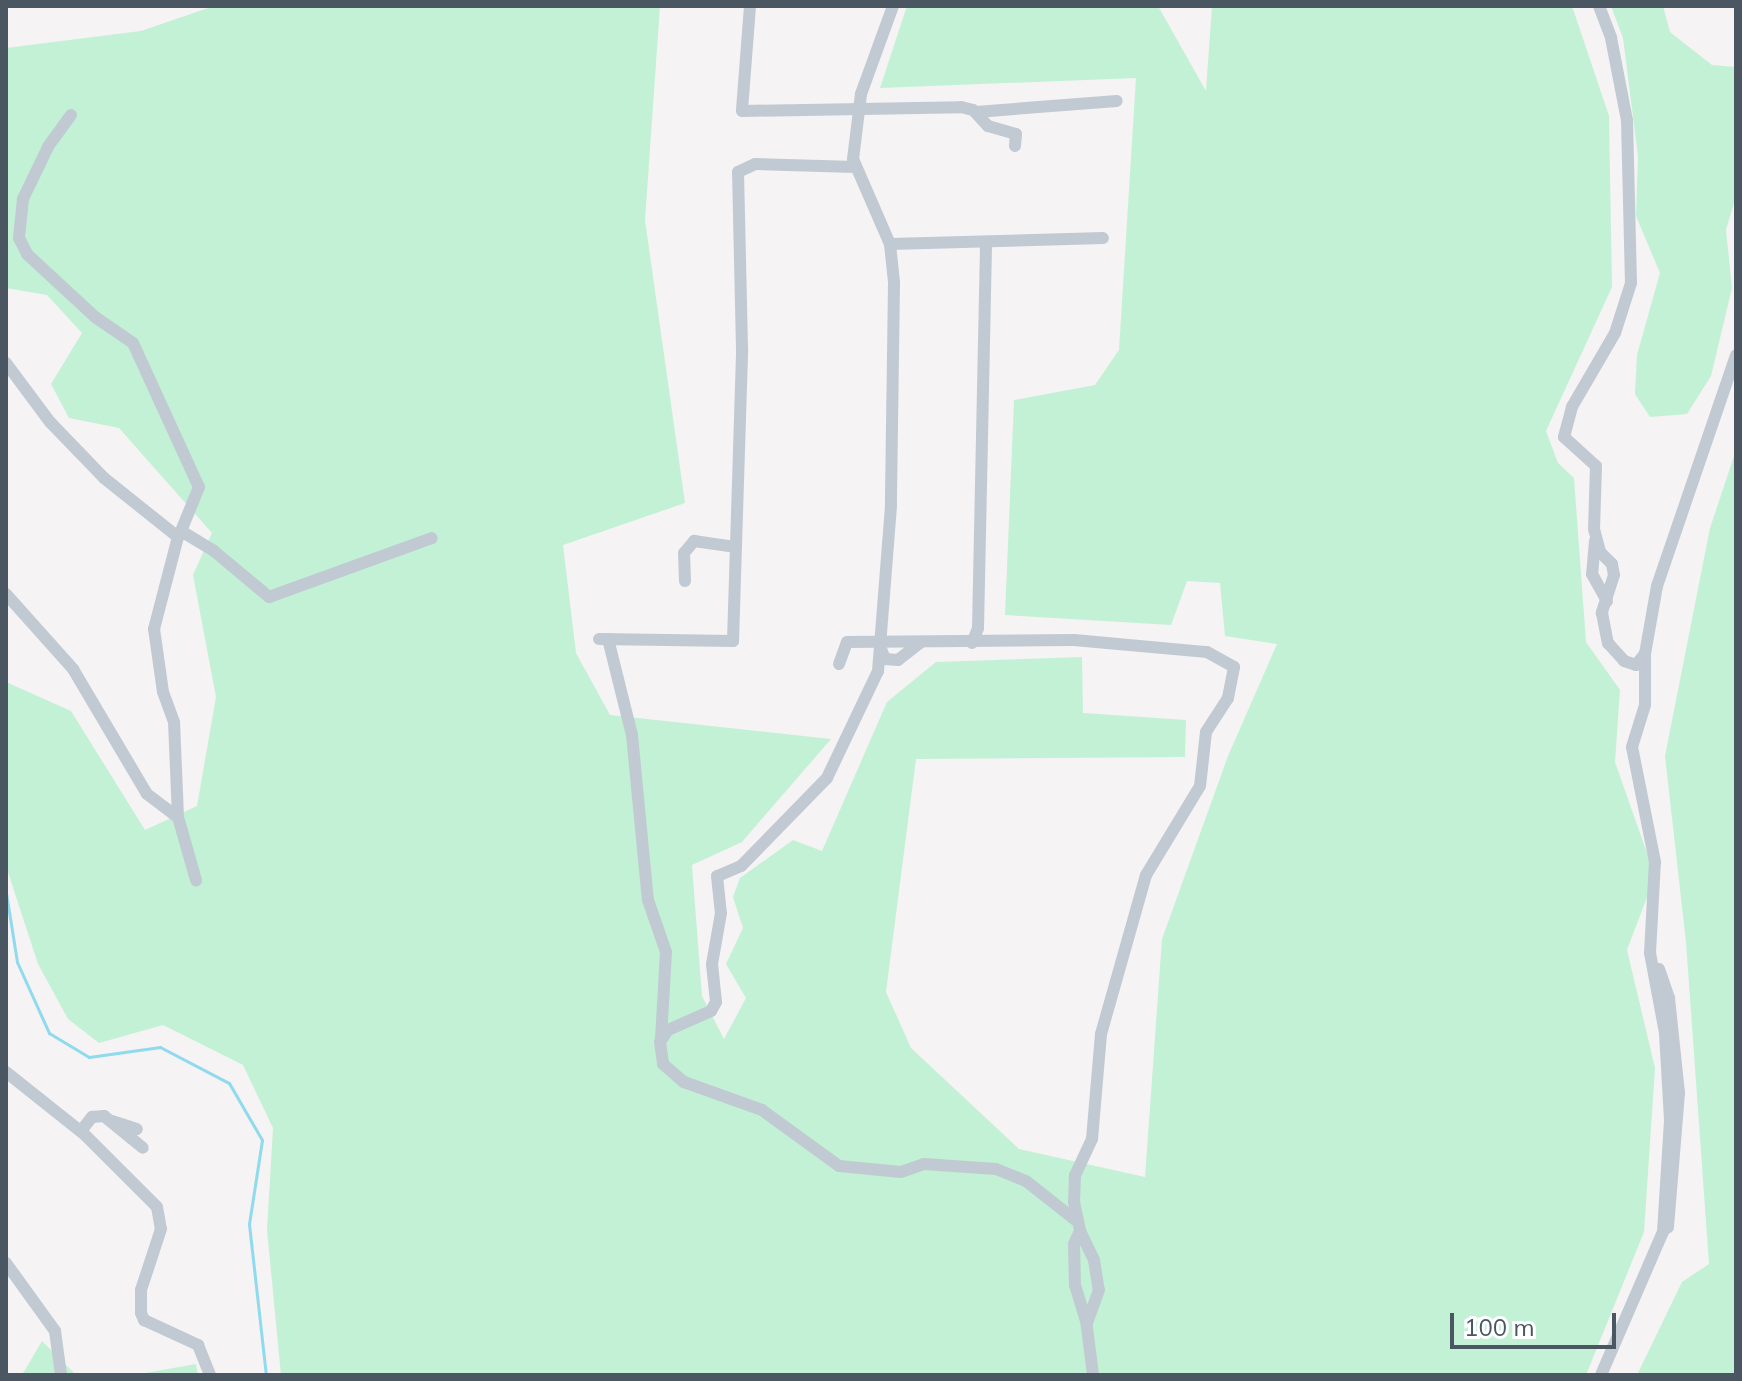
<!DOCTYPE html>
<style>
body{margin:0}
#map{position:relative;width:1742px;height:1381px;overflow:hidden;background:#f5f3f3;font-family:Mulish,sans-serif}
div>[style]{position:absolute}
.green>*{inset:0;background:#c3f1d5}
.stream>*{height:3px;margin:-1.5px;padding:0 1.5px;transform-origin:1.5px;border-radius:1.5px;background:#90daee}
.minor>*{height:12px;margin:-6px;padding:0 6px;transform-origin:6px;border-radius:6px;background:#c1cad2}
span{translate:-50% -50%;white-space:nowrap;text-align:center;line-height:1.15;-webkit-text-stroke:7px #fff;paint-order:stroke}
.frame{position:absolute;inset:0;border:8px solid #4a5661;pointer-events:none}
.scale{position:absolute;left:1450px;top:1313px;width:166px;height:36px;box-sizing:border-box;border:4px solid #4a5661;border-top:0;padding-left:10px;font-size:24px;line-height:28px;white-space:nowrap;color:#4a5661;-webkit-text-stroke:6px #fff;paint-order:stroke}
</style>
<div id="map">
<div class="green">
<div style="clip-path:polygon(214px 6px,660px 6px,645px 220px,685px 503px,563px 545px,576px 653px,610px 715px,831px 739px,742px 842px,692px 865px,702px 996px,724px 1039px,746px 998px,726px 964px,743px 928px,733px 897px,740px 878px,793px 840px,822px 851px,887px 702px,936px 662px,1082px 657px,1083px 713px,1186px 720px,1185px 757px,916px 759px,886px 992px,911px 1048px,1019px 1149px,1145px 1177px,1162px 939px,1228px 756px,1277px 644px,1225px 636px,1220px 583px,1187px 581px,1171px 625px,1005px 615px,1014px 400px,1095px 385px,1119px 350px,1136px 78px,880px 88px,907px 6px,1158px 6px,1206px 91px,1212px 6px,1572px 6px,1609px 116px,1612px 287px,1546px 431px,1558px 463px,1574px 478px,1586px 642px,1620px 690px,1615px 762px,1655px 876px,1627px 950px,1655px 1068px,1644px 1232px,1586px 1375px,281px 1375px,267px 1230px,273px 1128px,243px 1065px,163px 1025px,99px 1043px,68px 1019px,38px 964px,6px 866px,6px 682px,71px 711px,145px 830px,197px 806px,216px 697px,193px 575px,212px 533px,119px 428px,69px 418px,51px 384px,82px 333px,47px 295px,6px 288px,6px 48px,141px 31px)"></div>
<div style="clip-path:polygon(1611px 6px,1663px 6px,1670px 32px,1712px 65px,1736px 67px,1736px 196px,1726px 230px,1732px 288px,1711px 376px,1687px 414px,1650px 417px,1635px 394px,1637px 355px,1660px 273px,1636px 216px,1638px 156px,1623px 38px)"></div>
<div style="clip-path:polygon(1736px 450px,1736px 1375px,1637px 1375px,1682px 1282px,1709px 1264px,1686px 942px,1665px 756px,1710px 528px)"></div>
<div style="clip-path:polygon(42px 1341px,76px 1375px,22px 1375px)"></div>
<div style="clip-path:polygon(196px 1364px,198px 1375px,134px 1375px)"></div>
</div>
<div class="stream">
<div style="left:6px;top:893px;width:70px;rotate:80.9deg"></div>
<div style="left:17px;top:962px;width:78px;rotate:65.7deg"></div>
<div style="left:49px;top:1033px;width:47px;rotate:31deg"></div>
<div style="left:89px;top:1057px;width:72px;rotate:-8deg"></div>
<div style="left:160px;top:1047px;width:78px;rotate:27.6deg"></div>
<div style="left:229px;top:1083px;width:66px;rotate:59.9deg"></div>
<div style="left:262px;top:1140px;width:85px;rotate:98.8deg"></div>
<div style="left:249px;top:1224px;width:152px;rotate:83.6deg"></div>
</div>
<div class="minor">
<div style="left:750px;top:6px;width:105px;rotate:94.4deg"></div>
<div style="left:742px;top:111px;width:219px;rotate:-1deg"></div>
<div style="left:961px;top:107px;width:12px;rotate:14deg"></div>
<div style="left:973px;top:110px;width:22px;rotate:47deg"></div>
<div style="left:988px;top:126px;width:29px;rotate:16deg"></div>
<div style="left:1016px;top:134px;width:12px;rotate:95deg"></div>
<div style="left:893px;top:6px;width:94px;rotate:110deg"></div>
<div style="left:861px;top:94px;width:65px;rotate:97deg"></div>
<div style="left:853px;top:159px;width:93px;rotate:66.5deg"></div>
<div style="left:890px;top:244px;width:39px;rotate:84deg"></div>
<div style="left:894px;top:283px;width:223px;rotate:90.8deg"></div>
<div style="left:891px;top:506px;width:166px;rotate:94.5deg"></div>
<div style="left:878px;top:671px;width:119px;rotate:115.5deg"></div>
<div style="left:827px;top:778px;width:123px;rotate:134.3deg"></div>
<div style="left:741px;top:866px;width:26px;rotate:157deg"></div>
<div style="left:717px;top:876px;width:37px;rotate:84deg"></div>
<div style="left:721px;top:913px;width:52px;rotate:100deg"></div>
<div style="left:712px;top:964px;width:38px;rotate:84deg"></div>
<div style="left:716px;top:1002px;width:10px;rotate:119deg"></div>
<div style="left:711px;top:1011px;width:47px;rotate:156.2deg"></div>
<div style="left:668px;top:1030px;width:14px;rotate:124deg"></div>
<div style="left:660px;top:1042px;width:22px;rotate:82deg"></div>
<div style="left:663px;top:1064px;width:28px;rotate:41deg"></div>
<div style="left:684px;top:1082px;width:83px;rotate:19.7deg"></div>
<div style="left:762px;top:1110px;width:95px;rotate:36deg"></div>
<div style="left:839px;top:1166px;width:62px;rotate:5.5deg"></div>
<div style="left:901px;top:1172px;width:24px;rotate:-19deg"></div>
<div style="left:924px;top:1164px;width:72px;rotate:4deg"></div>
<div style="left:996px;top:1169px;width:32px;rotate:22deg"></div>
<div style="left:1026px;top:1181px;width:66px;rotate:38.3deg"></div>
<div style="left:1599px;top:6px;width:34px;rotate:69deg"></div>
<div style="left:1611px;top:38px;width:84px;rotate:79deg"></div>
<div style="left:1627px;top:120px;width:163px;rotate:88.6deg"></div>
<div style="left:1631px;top:283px;width:52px;rotate:107.7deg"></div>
<div style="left:1615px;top:333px;width:86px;rotate:120.2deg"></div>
<div style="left:1572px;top:407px;width:31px;rotate:105deg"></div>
<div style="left:1564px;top:437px;width:43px;rotate:42.2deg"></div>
<div style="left:1596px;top:466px;width:63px;rotate:91.8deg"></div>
<div style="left:1594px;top:529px;width:24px;rotate:75deg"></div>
<div style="left:1600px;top:552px;width:17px;rotate:45deg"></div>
<div style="left:1612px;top:564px;width:11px;rotate:80deg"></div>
<div style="left:1614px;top:575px;width:40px;rotate:108deg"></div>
<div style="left:1602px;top:613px;width:31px;rotate:79deg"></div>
<div style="left:1608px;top:643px;width:24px;rotate:48deg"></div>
<div style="left:1624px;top:661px;width:13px;rotate:18deg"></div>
<div style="left:1636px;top:665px;width:14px;rotate:-51deg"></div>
<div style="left:976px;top:112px;width:141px;rotate:-4.5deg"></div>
<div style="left:71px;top:115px;width:39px;rotate:126deg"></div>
<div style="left:48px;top:147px;width:58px;rotate:115.7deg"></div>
<div style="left:23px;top:199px;width:39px;rotate:96deg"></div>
<div style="left:19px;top:238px;width:18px;rotate:63deg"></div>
<div style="left:27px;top:254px;width:93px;rotate:42.8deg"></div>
<div style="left:95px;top:317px;width:46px;rotate:34.4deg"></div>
<div style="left:133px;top:343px;width:158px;rotate:65.4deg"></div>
<div style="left:199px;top:487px;width:48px;rotate:112.2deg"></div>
<div style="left:890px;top:244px;width:213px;rotate:-1.6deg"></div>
<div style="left:6px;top:363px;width:74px;rotate:53.3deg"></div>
<div style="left:50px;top:422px;width:78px;rotate:46deg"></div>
<div style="left:104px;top:478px;width:95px;rotate:38.6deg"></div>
<div style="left:178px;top:537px;width:7px;rotate:-63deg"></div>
<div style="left:181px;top:531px;width:39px;rotate:31deg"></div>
<div style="left:214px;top:551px;width:72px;rotate:39.9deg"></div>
<div style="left:269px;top:597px;width:173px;rotate:-19.9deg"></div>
<div style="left:1595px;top:541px;width:33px;rotate:95deg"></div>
<div style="left:1592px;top:574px;width:31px;rotate:61deg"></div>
<div style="left:685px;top:581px;width:28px;rotate:-92deg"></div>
<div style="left:684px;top:553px;width:16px;rotate:-50deg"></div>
<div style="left:694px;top:541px;width:41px;rotate:8.3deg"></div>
<div style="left:6px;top:594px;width:101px;rotate:48.2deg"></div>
<div style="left:73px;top:669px;width:145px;rotate:59.4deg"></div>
<div style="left:147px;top:794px;width:39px;rotate:37deg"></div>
<div style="left:178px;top:817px;width:95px;rotate:-92.4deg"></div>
<div style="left:174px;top:722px;width:32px;rotate:-110deg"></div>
<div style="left:163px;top:692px;width:64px;rotate:-98.1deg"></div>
<div style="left:154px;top:629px;width:95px;rotate:-75.4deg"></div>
<div style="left:599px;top:639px;width:134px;rotate:0.9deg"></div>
<div style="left:733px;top:641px;width:293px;rotate:-88.2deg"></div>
<div style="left:742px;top:348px;width:176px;rotate:-91.3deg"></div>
<div style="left:738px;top:172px;width:19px;rotate:-25deg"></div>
<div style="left:755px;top:164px;width:100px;rotate:1.7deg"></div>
<div style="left:608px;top:639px;width:99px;rotate:76deg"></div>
<div style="left:632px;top:735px;width:166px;rotate:84.5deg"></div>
<div style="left:648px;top:900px;width:55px;rotate:70.9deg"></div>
<div style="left:666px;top:952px;width:87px;rotate:93.3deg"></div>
<div style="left:972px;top:643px;width:16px;rotate:-68deg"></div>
<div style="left:978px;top:628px;width:386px;rotate:-88.8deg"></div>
<div style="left:881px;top:649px;width:11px;rotate:68deg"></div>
<div style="left:885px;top:659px;width:13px;rotate:4deg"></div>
<div style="left:898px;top:660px;width:28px;rotate:-38deg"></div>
<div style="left:839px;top:664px;width:23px;rotate:-70deg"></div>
<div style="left:847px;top:642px;width:227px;rotate:-0.5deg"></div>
<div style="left:1074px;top:640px;width:134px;rotate:5.2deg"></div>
<div style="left:1207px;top:652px;width:31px;rotate:29deg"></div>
<div style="left:1234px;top:667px;width:32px;rotate:101deg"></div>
<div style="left:1228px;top:698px;width:40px;rotate:122.9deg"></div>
<div style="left:1206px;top:732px;width:54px;rotate:96.3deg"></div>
<div style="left:1200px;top:786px;width:104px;rotate:121.2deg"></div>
<div style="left:1146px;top:875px;width:165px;rotate:105.8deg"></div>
<div style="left:1101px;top:1034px;width:105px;rotate:94.9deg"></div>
<div style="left:1092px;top:1139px;width:40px;rotate:115deg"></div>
<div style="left:1075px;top:1175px;width:27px;rotate:92deg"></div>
<div style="left:1074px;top:1202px;width:30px;rotate:78deg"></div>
<div style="left:1080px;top:1231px;width:14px;rotate:115deg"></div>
<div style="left:1074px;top:1244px;width:41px;rotate:88.6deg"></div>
<div style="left:1075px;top:1285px;width:37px;rotate:73deg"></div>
<div style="left:1086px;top:1320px;width:55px;rotate:82.7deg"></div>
<div style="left:178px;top:817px;width:66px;rotate:74.1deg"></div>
<div style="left:1659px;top:969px;width:31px;rotate:71deg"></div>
<div style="left:1669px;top:998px;width:96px;rotate:84deg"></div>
<div style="left:1679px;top:1093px;width:135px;rotate:94.7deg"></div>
<div style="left:6px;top:1072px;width:100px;rotate:38.5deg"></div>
<div style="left:84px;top:1134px;width:103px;rotate:45deg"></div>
<div style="left:157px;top:1207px;width:22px;rotate:80deg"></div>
<div style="left:161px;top:1229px;width:64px;rotate:108.2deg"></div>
<div style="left:141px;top:1290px;width:23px;rotate:90deg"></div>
<div style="left:141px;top:1313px;width:8px;rotate:67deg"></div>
<div style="left:144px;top:1320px;width:60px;rotate:24.8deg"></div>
<div style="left:198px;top:1345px;width:32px;rotate:68deg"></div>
<div style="left:112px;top:1121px;width:26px;rotate:18deg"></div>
<div style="left:81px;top:1131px;width:18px;rotate:-52deg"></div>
<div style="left:92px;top:1117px;width:12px;rotate:-5deg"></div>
<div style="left:104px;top:1116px;width:50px;rotate:39.4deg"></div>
<div style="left:1080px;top:1231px;width:32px;rotate:64deg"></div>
<div style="left:1094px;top:1260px;width:30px;rotate:81deg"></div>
<div style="left:1099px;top:1290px;width:35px;rotate:110deg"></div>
<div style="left:6px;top:1263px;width:84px;rotate:54.2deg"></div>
<div style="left:55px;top:1331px;width:44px;rotate:82.2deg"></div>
<div style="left:1601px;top:1375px;width:156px;rotate:-66.6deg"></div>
<div style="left:1663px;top:1232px;width:112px;rotate:-86.4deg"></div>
<div style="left:1670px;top:1120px;width:87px;rotate:-93.3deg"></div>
<div style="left:1665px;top:1033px;width:81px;rotate:-100.6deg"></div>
<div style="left:1650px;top:953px;width:91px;rotate:-86.9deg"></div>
<div style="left:1655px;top:862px;width:117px;rotate:-101.3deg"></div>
<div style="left:1632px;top:747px;width:44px;rotate:-72.8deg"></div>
<div style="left:1645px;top:705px;width:51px;rotate:-90deg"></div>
<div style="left:1645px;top:654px;width:69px;rotate:-80deg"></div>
<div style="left:1657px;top:586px;width:244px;rotate:-71.1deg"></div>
</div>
<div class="frame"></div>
<div class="scale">100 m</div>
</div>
